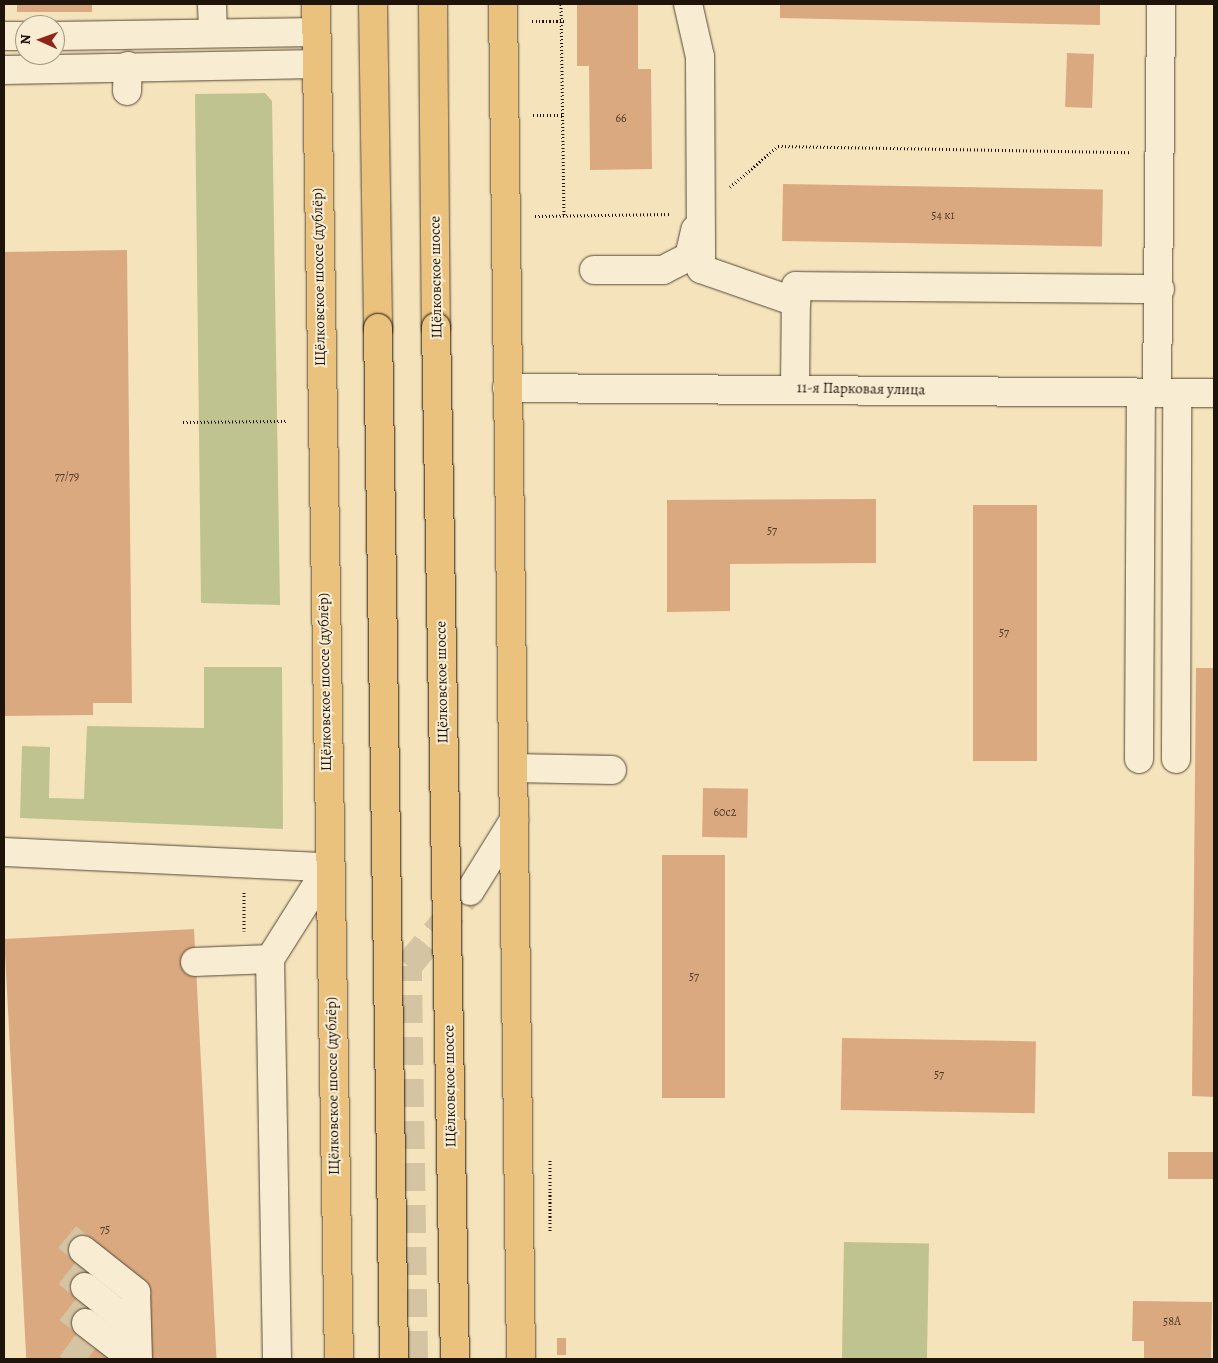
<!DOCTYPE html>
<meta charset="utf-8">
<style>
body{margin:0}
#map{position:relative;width:1218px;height:1363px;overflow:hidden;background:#f5e3bc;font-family:Alegreya,serif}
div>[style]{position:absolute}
.green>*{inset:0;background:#bec38f;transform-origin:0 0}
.building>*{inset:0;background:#dba980;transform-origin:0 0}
.minor-tunnel>*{height:28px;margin-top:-14px;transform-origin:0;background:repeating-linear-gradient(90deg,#d5c4a1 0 28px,transparent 0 42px)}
.path>*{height:3px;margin-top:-1.5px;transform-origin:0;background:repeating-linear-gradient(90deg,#1f140a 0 1px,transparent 0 3.5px)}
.roads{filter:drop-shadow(0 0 1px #544836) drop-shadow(0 0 1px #544836)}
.minor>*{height:28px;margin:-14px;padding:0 14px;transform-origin:14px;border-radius:14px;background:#f8edd3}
.major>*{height:28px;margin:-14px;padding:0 14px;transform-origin:14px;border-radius:14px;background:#eac27e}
.bridges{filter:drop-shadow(0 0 1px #1f140a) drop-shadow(0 0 1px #1f140a)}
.major-bridge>*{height:28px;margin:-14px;padding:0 14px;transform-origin:14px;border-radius:14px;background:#eac27e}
span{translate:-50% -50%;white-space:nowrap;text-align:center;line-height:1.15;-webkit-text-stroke:4px #f8edd3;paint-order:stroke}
.number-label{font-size:12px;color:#4e3928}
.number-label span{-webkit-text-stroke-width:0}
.street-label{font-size:15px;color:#1f140a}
.frame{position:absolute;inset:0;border:5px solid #1f140a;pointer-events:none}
.north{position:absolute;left:15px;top:15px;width:50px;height:50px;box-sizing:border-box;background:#f8edd3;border:1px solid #a19683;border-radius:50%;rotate:272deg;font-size:14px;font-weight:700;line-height:20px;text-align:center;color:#1f140a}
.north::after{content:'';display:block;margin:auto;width:18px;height:22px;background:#8f2418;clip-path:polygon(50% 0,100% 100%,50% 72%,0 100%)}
</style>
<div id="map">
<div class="green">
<div style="clip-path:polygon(265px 93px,272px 101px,280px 605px,201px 603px,195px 94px)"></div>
<div style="clip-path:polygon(204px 667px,282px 667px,283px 829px,20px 818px,22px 746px,50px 747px,49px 798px,84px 799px,87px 726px,204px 728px)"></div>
<div style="left:844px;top:1242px;width:85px;height:117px;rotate:1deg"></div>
</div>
<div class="building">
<div style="left:17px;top:4px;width:75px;height:8px"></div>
<div style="clip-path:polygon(577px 4px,638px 4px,638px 69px,651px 69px,652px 169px,590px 170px,589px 66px,577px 66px)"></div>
<div style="clip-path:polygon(780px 4px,1100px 4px,1100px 25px,780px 18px)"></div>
<div style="left:1067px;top:53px;width:27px;height:54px;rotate:2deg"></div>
<div style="left:783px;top:184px;width:320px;height:57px;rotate:1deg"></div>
<div style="clip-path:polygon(127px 250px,132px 703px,93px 703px,93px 715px,4px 716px,4px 252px)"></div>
<div style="clip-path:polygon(876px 499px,876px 563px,730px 564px,730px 611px,667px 612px,667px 500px)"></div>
<div style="left:973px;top:505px;width:64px;height:256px"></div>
<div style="clip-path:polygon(1196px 668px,1214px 668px,1214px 1097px,1192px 1096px)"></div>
<div style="left:703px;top:788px;width:45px;height:49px;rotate:1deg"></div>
<div style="left:725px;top:855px;width:243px;height:63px;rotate:90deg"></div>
<div style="left:194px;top:929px;width:430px;height:190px;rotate:87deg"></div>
<div style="left:842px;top:1038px;width:194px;height:72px;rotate:1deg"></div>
<div style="left:1168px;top:1152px;width:46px;height:27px"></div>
<div style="clip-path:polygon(1133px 1301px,1212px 1302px,1211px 1359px,1144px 1359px,1144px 1341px,1132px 1341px)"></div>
<div style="left:557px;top:1338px;width:9px;height:17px"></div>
</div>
<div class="minor-tunnel">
<div style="left:67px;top:1237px;width:21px;rotate:39deg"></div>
<div style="left:67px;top:1273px;width:23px;rotate:38deg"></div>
<div style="left:68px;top:1309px;width:23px;rotate:38deg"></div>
<div style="left:68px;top:1345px;width:24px;rotate:36deg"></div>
<div style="left:414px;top:1359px;width:393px;rotate:-90.9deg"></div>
<div style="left:408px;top:966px;width:97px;rotate:-50.4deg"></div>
</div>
<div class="path">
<div style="left:561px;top:4px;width:213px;rotate:89.2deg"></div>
<div style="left:532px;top:21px;width:32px"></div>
<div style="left:533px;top:115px;width:31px"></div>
<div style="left:730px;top:187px;width:63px;rotate:-40.5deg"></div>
<div style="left:778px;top:146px;width:353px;rotate:1deg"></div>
<div style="left:535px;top:216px;width:136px;rotate:-0.8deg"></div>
<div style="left:183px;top:422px;width:103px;rotate:-0.6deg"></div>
<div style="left:244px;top:892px;width:39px;rotate:90deg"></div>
<div style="left:550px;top:1160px;width:72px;rotate:90deg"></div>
</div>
<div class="roads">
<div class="minor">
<div style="left:212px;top:4px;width:29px;rotate:88deg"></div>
<div style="left:688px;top:4px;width:54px;rotate:77.2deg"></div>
<div style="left:700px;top:57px;width:212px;rotate:89.7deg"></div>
<div style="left:701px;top:269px;width:101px;rotate:19.2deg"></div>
<div style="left:4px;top:36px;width:21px"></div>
<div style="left:55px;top:36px;width:261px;rotate:-0.9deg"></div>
<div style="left:4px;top:70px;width:313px;rotate:-1.1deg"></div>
<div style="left:127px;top:91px;width:25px;rotate:-88deg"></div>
<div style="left:594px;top:270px;width:69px"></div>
<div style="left:663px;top:270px;width:29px;rotate:-27deg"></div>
<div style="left:689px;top:257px;width:28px;rotate:-77deg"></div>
<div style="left:507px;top:388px;width:707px;rotate:0.41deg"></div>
<div style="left:795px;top:388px;width:102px;rotate:-89.4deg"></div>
<div style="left:796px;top:286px;width:364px;rotate:0.5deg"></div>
<div style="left:1157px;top:393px;width:389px;rotate:-89.4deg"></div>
<div style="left:1139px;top:759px;width:366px;rotate:-89.7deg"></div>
<div style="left:1176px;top:759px;width:366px;rotate:-89.8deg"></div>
<div style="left:514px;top:768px;width:98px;rotate:1.2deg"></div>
<div style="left:4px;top:852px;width:324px;rotate:2.7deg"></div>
<div style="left:470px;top:891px;width:84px;rotate:-58.2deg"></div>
<div style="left:195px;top:962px;width:75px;rotate:-2.3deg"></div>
<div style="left:83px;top:1250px;width:68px;rotate:38.4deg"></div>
<div style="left:136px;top:1292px;width:67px;rotate:88.3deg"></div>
<div style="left:85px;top:1287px;width:66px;rotate:38.3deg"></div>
<div style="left:86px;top:1323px;width:59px;rotate:37.5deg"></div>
<div style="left:277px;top:1359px;width:400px;rotate:-91deg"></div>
<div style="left:270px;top:959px;width:109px;rotate:-57.8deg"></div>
</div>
<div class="major">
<div style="left:316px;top:4px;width:1355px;rotate:89.03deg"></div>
<div style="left:373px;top:4px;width:324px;rotate:89.1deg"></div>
<div style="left:433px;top:4px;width:323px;rotate:89.5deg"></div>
<div style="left:503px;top:4px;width:1355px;rotate:89.24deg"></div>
</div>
</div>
<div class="bridges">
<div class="major-bridge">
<div style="left:436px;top:327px;width:1032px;rotate:88.95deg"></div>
<div style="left:378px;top:328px;width:1031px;rotate:89.11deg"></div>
</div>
</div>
<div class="number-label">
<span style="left:621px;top:119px">66</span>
<span style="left:943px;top:216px">54 к1</span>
<span style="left:67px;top:477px">77/79</span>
<span style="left:772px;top:531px">57</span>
<span style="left:1004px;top:633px">57</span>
<span style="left:725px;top:813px">60с2</span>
<span style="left:694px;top:977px">57</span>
<span style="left:939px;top:1075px">57</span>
<span style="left:105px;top:1230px">75</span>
<span style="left:1172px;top:1322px">58А</span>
</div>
<div class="street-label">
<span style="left:319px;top:277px;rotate:-91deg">Щёлковское шоссе (дублёр)</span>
<span style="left:436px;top:277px;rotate:-91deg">Щёлковское шоссе</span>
<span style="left:861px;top:389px;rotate:1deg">11-я Парковая улица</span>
<span style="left:325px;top:682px;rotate:-91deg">Щёлковское шоссе (дублёр)</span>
<span style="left:442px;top:682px;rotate:-91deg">Щёлковское шоссе</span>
<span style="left:333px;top:1086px;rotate:-91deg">Щёлковское шоссе (дублёр)</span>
<span style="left:450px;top:1086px;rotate:-91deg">Щёлковское шоссе</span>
</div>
<div class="frame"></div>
<div class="north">N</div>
</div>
